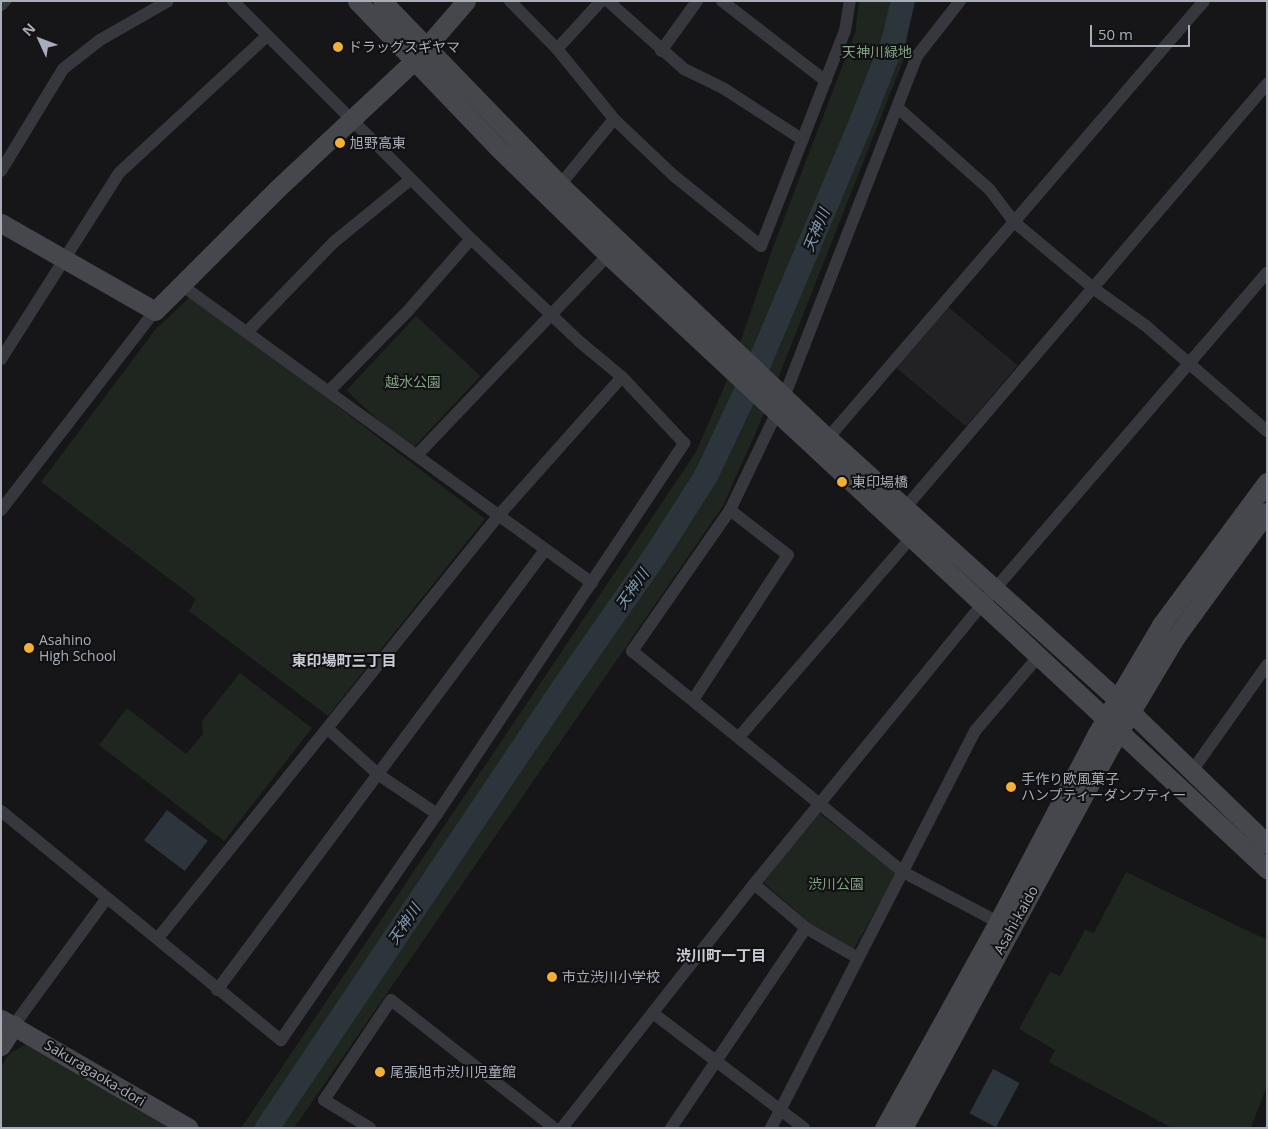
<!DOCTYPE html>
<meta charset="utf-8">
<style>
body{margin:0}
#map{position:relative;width:1268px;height:1129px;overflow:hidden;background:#161618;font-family:"Open Sans","Noto Sans JP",sans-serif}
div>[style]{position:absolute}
.built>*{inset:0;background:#222225;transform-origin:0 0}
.green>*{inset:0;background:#1e261f;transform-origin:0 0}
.water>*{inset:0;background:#2c353c;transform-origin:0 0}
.river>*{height:24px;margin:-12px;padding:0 12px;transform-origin:12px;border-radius:12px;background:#2c353c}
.street>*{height:12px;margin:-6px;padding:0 6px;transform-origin:6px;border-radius:6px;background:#37383d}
.secondary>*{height:19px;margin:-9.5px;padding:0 9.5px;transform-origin:9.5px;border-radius:9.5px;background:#45474d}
.dots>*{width:14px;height:14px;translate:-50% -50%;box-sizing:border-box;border:2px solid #111113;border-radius:50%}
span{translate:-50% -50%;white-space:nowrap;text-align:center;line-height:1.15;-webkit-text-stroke:4px #111113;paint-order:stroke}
.poi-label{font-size:14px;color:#a8adb8}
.left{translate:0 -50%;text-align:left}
.park-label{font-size:14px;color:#7fa381}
.street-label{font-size:14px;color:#a8adb8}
.water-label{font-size:15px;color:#7f9bb3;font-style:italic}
.neighbourhood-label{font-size:15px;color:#c9ccd4;font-weight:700}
.frame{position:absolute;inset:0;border:2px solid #a8adb8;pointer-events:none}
.north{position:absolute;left:15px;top:15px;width:50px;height:50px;-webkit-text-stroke:4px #111113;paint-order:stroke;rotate:313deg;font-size:14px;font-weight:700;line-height:20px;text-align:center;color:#a8adb8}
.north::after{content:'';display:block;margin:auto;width:18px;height:22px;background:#a8adb8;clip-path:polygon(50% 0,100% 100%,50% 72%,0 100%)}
.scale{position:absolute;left:1090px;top:25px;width:100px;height:22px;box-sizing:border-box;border:2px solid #a8adb8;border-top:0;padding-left:6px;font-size:15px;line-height:18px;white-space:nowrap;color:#a8adb8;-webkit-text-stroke:4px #111113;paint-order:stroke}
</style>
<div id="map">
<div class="built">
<div style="left:947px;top:306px;width:92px;height:80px;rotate:40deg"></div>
</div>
<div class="green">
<div style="clip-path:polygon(859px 1px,911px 1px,905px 56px,764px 414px,723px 506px,294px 1128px,241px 1128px,696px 452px,728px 378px,772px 250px,855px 33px)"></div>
<div style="clip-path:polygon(192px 295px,485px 519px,328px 716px,189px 611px,196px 599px,41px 482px,155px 330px)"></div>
<div style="left:416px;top:316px;width:88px;height:102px;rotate:43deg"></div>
<div style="clip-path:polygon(240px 673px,312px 728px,224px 841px,99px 745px,127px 708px,186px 754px,203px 734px,202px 721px)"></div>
<div style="clip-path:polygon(819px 813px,897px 873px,854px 949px,810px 923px,763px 882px)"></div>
<div style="clip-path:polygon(1126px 872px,1267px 940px,1267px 1085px,1251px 1128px,1172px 1128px,1049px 1062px,1055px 1050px,1019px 1029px,1050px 972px,1060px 976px,1085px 930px,1094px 933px)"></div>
<div style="clip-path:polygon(30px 1042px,171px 1128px,1px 1128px,1px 1067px,10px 1053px)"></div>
</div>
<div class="water">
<div style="left:167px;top:810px;width:51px;height:38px;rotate:37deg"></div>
<div style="left:993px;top:1069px;width:30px;height:50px;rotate:28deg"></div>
</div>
<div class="river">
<div style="left:267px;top:1128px;width:527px;rotate:-56.07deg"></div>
<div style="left:561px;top:691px;width:165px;rotate:-55.2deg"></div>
<div style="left:655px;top:556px;width:95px;rotate:-57.5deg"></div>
<div style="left:706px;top:476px;width:124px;rotate:-64.7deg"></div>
<div style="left:759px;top:364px;width:254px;rotate:-67.1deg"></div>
<div style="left:858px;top:130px;width:98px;rotate:-68.4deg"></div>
<div style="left:894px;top:39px;width:39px;rotate:-77deg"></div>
</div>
<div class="street">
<div style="left:510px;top:1px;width:67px;rotate:45.6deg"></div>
<div style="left:557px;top:49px;width:90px;rotate:50.8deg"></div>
<div style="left:614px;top:119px;width:81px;rotate:43.5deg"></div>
<div style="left:673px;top:175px;width:113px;rotate:38.9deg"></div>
<div style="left:761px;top:246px;width:231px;rotate:-68.7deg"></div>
<div style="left:845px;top:31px;width:30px;rotate:-81deg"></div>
<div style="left:608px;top:1px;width:102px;rotate:41.8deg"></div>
<div style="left:684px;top:69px;width:43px;rotate:26deg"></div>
<div style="left:723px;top:88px;width:95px;rotate:33deg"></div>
<div style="left:722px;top:1px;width:131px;rotate:37.6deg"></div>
<div style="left:1px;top:5px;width:6px;rotate:-45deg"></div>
<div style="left:557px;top:49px;width:65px;rotate:-47.5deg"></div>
<div style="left:661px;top:51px;width:62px;rotate:-54.2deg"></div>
<div style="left:898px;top:108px;width:123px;rotate:41.7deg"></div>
<div style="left:990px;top:190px;width:39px;rotate:53deg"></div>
<div style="left:1013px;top:221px;width:104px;rotate:39.9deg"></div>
<div style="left:1093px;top:288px;width:65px;rotate:35.6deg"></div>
<div style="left:1146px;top:326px;width:160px;rotate:41deg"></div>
<div style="left:1px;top:171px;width:119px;rotate:-58.7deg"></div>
<div style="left:63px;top:69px;width:47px;rotate:-38.1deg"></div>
<div style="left:100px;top:40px;width:78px;rotate:-29.8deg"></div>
<div style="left:560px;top:185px;width:85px;rotate:-50.7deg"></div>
<div style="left:180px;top:284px;width:509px;rotate:35.97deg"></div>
<div style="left:247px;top:332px;width:125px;rotate:-46deg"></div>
<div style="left:334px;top:242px;width:99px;rotate:-39.3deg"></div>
<div style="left:1px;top:359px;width:220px;rotate:-57.6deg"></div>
<div style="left:119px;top:173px;width:200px;rotate:-42.8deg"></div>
<div style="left:329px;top:391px;width:111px;rotate:-45.4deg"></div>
<div style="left:407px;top:312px;width:97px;rotate:-48.8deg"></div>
<div style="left:784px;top:397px;width:366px;rotate:-68.7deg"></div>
<div style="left:917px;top:56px;width:70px;rotate:-52deg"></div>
<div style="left:776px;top:414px;width:106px;rotate:115.6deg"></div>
<div style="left:730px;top:510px;width:172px;rotate:124.8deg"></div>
<div style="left:632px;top:651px;width:350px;rotate:39.2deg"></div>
<div style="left:903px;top:872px;width:107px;rotate:27.8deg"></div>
<div style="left:828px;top:438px;width:576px;rotate:-49.29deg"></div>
<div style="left:417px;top:455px;width:277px;rotate:-46.3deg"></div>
<div style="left:905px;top:508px;width:558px;rotate:-49.51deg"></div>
<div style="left:1px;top:510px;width:252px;rotate:-52.3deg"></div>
<div style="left:693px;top:700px;width:173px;rotate:-56.8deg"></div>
<div style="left:788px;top:555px;width:73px;rotate:-142.2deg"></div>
<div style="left:328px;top:729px;width:69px;rotate:42deg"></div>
<div style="left:379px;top:775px;width:70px;rotate:33.9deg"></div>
<div style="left:739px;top:737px;width:263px;rotate:-49.2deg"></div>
<div style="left:1192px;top:771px;width:130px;rotate:-54.7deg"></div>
<div style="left:1px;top:811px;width:362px;rotate:39.3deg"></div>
<div style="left:281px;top:1040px;width:275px;rotate:-55.4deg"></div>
<div style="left:437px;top:814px;width:446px;rotate:-56.3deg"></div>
<div style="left:684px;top:443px;width:91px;rotate:-133.2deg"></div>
<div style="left:622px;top:377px;width:55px;rotate:-140.2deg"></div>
<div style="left:580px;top:342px;width:150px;rotate:-136.6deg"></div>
<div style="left:471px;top:239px;width:337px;rotate:-135deg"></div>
<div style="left:754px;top:884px;width:68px;rotate:40.2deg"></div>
<div style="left:806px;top:928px;width:60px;rotate:30deg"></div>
<div style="left:158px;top:938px;width:543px;rotate:-51.13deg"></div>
<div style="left:499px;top:515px;width:185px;rotate:-48.3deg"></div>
<div style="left:217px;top:990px;width:549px;rotate:-53.3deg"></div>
<div style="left:654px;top:1014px;width:188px;rotate:37.2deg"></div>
<div style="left:14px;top:1025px;width:157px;rotate:-53.8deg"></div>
<div style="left:370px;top:1128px;width:54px;rotate:-148.7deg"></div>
<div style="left:324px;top:1100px;width:120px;rotate:-56.2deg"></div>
<div style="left:391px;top:1000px;width:207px;rotate:38.1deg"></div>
<div style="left:562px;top:1128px;width:310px;rotate:-51.8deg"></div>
<div style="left:754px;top:884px;width:361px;rotate:-50.8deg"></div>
<div style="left:982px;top:604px;width:437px;rotate:-49.3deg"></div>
<div style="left:671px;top:1128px;width:241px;rotate:-56deg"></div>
<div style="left:771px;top:1128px;width:446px;rotate:-62.8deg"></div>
<div style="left:975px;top:731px;width:97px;rotate:-49.6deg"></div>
</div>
<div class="secondary">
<div style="left:357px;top:1px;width:202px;rotate:46.2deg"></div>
<div style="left:497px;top:147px;width:155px;rotate:44.2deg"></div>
<div style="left:608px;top:255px;width:901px;rotate:42.98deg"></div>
<div style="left:382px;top:1px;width:256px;rotate:45.9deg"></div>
<div style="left:560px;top:185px;width:369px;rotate:43.4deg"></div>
<div style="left:828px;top:438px;width:409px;rotate:42.1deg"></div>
<div style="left:1131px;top:712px;width:190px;rotate:44.1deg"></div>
<div style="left:1px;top:223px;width:177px;rotate:29.7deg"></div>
<div style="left:155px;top:311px;width:173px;rotate:-45deg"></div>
<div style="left:277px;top:189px;width:189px;rotate:-43.1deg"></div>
<div style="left:415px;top:60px;width:78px;rotate:-49.2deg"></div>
<div style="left:1px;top:1019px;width:217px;rotate:30.1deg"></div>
<div style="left:1px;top:1046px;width:25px;rotate:-58deg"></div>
<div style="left:884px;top:1128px;width:235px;rotate:-61deg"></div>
<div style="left:998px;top:922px;width:211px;rotate:-62.3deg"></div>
<div style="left:1096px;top:735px;width:128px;rotate:-59.4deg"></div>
<div style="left:1161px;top:625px;width:178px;rotate:-53.5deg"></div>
<div style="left:903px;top:1128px;width:434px;rotate:-61.5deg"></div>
<div style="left:1110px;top:747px;width:127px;rotate:-59.2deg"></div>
<div style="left:1175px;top:638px;width:156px;rotate:-53.9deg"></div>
</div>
<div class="dots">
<div style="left:338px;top:47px;background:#f2b134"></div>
<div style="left:340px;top:143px;background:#f2b134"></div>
<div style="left:842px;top:482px;background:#f2b134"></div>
<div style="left:29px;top:648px;background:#f2b134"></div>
<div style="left:1011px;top:787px;background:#f2b134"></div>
<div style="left:552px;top:977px;background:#f2b134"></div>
<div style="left:380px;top:1072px;background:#f2b134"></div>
</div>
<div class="poi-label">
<span class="left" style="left:348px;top:47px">ドラッグスギヤマ</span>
<span class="left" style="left:350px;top:143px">旭野高東</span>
<span class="left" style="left:852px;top:482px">東印場橋</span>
<span class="left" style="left:39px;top:648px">Asahino<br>High School</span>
<span class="left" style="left:1021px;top:787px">手作り欧風菓子<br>ハンプティーダンプティー</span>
<span class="left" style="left:562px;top:977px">市立渋川小学校</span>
<span class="left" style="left:390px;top:1072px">尾張旭市渋川児童館</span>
</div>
<div class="park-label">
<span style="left:877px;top:52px">天神川緑地</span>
<span style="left:413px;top:382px">越水公園</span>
<span style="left:836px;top:884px">渋川公園</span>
</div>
<div class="street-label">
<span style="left:1016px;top:920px;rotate:-61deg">Asahi-kaido</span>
<span style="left:95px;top:1073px;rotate:31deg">Sakuragaoka-dori</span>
</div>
<div class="water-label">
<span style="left:816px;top:230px;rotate:-67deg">天神川</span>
<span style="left:632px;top:589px;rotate:-55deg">天神川</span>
<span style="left:404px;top:924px;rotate:-56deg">天神川</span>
</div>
<div class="neighbourhood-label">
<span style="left:344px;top:661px">東印場町三丁目</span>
<span style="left:721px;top:956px">渋川町一丁目</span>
</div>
<div class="frame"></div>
<div class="north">N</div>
<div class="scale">50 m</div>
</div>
